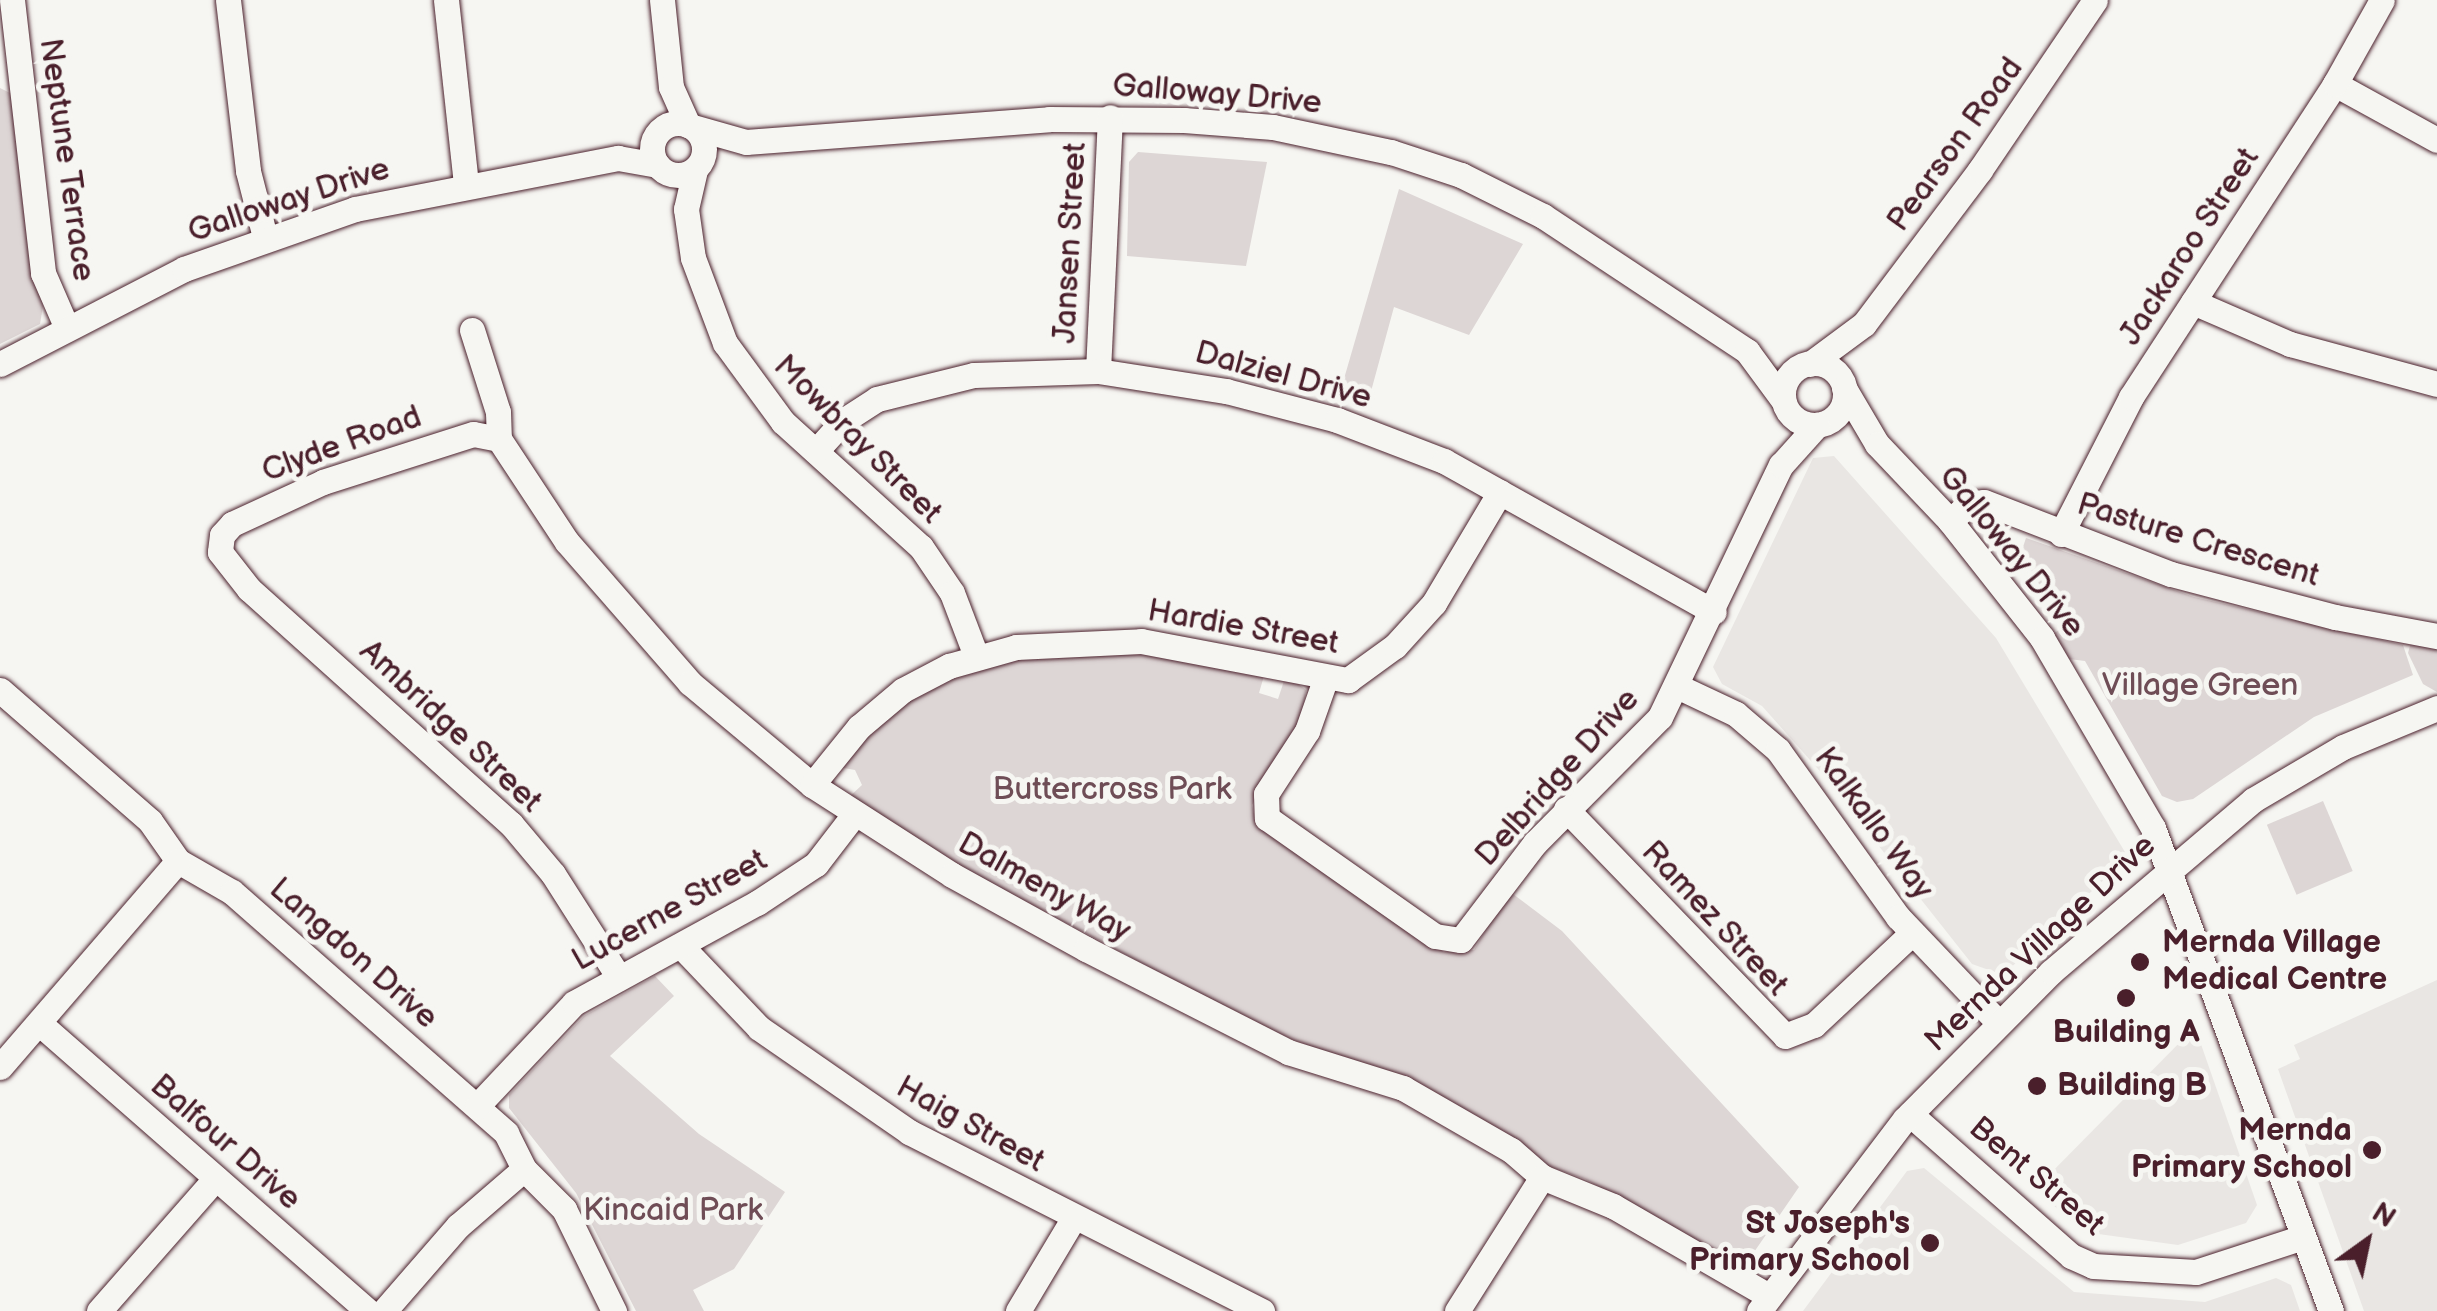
<!DOCTYPE html>
<style>
body{margin:0}
#map{position:relative;width:2437px;height:1311px;overflow:hidden;background:#f6f6f2;font-family:"Balsamiq Sans",sans-serif}
div>[style]{position:absolute}
.built>*{inset:0;background:#e9e6e3}
.green>*{inset:0;background:#ddd6d5;transform-origin:0 0}
.roads{filter:drop-shadow(0 0 2px #4a1f2b) drop-shadow(0 0 2px #4a1f2b)}
.minor>*{height:25px;margin:-12.5px;padding:0 12.5px;transform-origin:12.5px;border-radius:12.5px;background:#f6f6f2}
.minor>.ring{margin:-12.5px;padding:0;box-sizing:content-box;background:none;border:25px solid #f6f6f2;border-radius:50%}
.dots>*{width:28px;height:28px;translate:-50% -50%;box-sizing:border-box;border:5px solid #f6f6f2;border-radius:50%}
span{translate:-50% -50%;white-space:nowrap;text-align:center;line-height:1.15;-webkit-text-stroke:10px #f6f6f2;paint-order:stroke}
.street-label{font-size:32px;color:#4a1f2b}
.park-label{font-size:32px;color:#6f4d56}
.poi-label{font-size:32px;color:#4a1f2b;font-weight:700}
.left{translate:0 -50%;text-align:left}
.right{translate:-100% -50%;text-align:right}
.north{position:absolute;left:2317px;top:1191px;width:100px;height:100px;-webkit-text-stroke:8px #f6f6f2;paint-order:stroke;rotate:33deg;font-size:28px;font-weight:700;line-height:40px;text-align:center;color:#4a1f2b}
.north::after{content:'';display:block;margin:auto;width:35px;height:45px;background:#4a1f2b;clip-path:polygon(50% 0,100% 100%,50% 72%,0 100%)}
</style>
<div id="map">
<div class="built">
<div style="clip-path:polygon(1834px 456px,1996px 638px,2128px 857px,2003px 975px,1972px 964px,1818px 769px,1762px 706px,1722px 684px,1713px 667px,1813px 458px)"></div>
<div style="clip-path:polygon(2437px 980px,2437px 1311px,2364px 1311px,2278px 1069px,2300px 1059px,2294px 1045px)"></div>
<div style="clip-path:polygon(2195px 1027px,2257px 1205px,2246px 1223px,2178px 1245px,2084px 1232px,2035px 1189px)"></div>
<div style="clip-path:polygon(1924px 1168px,2074px 1292px,2205px 1302px,2276px 1278px,2291px 1285px,2300px 1311px,1803px 1311px,1907px 1171px)"></div>
</div>
<div class="green">
<div style="clip-path:polygon(0 88px,12px 94px,43px 306px,40px 324px,0 344px)"></div>
<div style="clip-path:polygon(1138px 152px,1267px 162px,1246px 266px,1127px 256px,1129px 162px)"></div>
<div style="clip-path:polygon(1399px 189px,1523px 244px,1469px 335px,1394px 307px,1367px 406px,1339px 396px)"></div>
<div style="clip-path:polygon(2026px 538px,2194px 597px,2403px 645px,2413px 675px,2314px 717px,2193px 799px,2177px 802px,2162px 796px,2085px 661px,2069px 659px,2051px 635px,2064px 627px,2021px 553px)"></div>
<div style="clip-path:polygon(2411px 642px,2437px 647px,2437px 692px,2423px 684px,2408px 653px)"></div>
<div style="clip-path:polygon(1158px 651px,1266px 669px,1259px 693px,1278px 699px,1286px 675px,1306px 690px,1301px 726px,1252px 805px,1256px 822px,1308px 861px,1444px 952px,1474px 950px,1509px 891px,1562px 931px,1799px 1187px,1743px 1268px,1585px 1179px,1548px 1166px,1444px 1098px,1268px 1030px,906px 838px,848px 798px,862px 785px,855px 770px,838px 767px,867px 730px,940px 679px,1016px 656px)"></div>
<div style="left:2323px;top:801px;width:76px;height:61px;rotate:67deg"></div>
<div style="clip-path:polygon(655px 976px,674px 996px,610px 1056px,699px 1134px,785px 1192px,734px 1269px,693px 1290px,704px 1311px,636px 1311px,576px 1193px,509px 1108px,509px 1095px,584px 1016px)"></div>
</div>
<div class="roads">
<div class="minor">
<div style="left:12px;top:0;width:275px;rotate:83.5deg"></div>
<div style="left:43px;top:273px;width:58px;rotate:66.5deg"></div>
<div style="left:228px;top:0;width:172px;rotate:83.3deg"></div>
<div style="left:248px;top:171px;width:68px;rotate:75.6deg"></div>
<div style="left:446px;top:0;width:184px;rotate:83.8deg"></div>
<div style="left:662px;top:0;width:87px;rotate:84.1deg"></div>
<div style="left:671px;top:87px;width:42px;rotate:65.9deg"></div>
<div style="left:2335px;top:84px;width:116px;rotate:28.8deg"></div>
<div class="ring" style="left:652px;top:123px;width:27px;height:27px"></div>
<div style="left:693px;top:127px;width:55px;rotate:15.8deg"></div>
<div style="left:746px;top:142px;width:304px;rotate:-4.3deg"></div>
<div style="left:1049px;top:119px;width:135px;rotate:0.4deg"></div>
<div style="left:1184px;top:120px;width:89px;rotate:4.5deg"></div>
<div style="left:1273px;top:127px;width:121px;rotate:12deg"></div>
<div style="left:1391px;top:152px;width:74px;rotate:18.2deg"></div>
<div style="left:1461px;top:175px;width:92px;rotate:26.6deg"></div>
<div style="left:1543px;top:216px;width:245px;rotate:33.5deg"></div>
<div style="left:1747px;top:351px;width:61px;rotate:53.7deg"></div>
<div style="left:695px;top:170px;width:40px;rotate:103deg"></div>
<div style="left:686px;top:209px;width:49px;rotate:81.9deg"></div>
<div style="left:693px;top:258px;width:91px;rotate:69.4deg"></div>
<div style="left:725px;top:343px;width:98px;rotate:53.7deg"></div>
<div style="left:783px;top:422px;width:186px;rotate:42.2deg"></div>
<div style="left:921px;top:547px;width:55px;rotate:56deg"></div>
<div style="left:952px;top:593px;width:67px;rotate:69.1deg"></div>
<div style="left:2193px;top:302px;width:106px;rotate:23.4deg"></div>
<div style="left:2290px;top:344px;width:152px;rotate:15.2deg"></div>
<div style="left:472px;top:330px;width:86px;rotate:72.4deg"></div>
<div style="left:498px;top:412px;width:27px;rotate:88deg"></div>
<div style="left:499px;top:439px;width:123px;rotate:56.6deg"></div>
<div style="left:567px;top:542px;width:187px;rotate:48.9deg"></div>
<div style="left:690px;top:683px;width:159px;rotate:39.9deg"></div>
<div style="left:812px;top:785px;width:166px;rotate:32.7deg"></div>
<div style="left:952px;top:875px;width:153px;rotate:28.9deg"></div>
<div style="left:1086px;top:949px;width:227px;rotate:27deg"></div>
<div style="left:1288px;top:1052px;width:121px;rotate:17.4deg"></div>
<div style="left:1403px;top:1088px;width:125px;rotate:29.9deg"></div>
<div style="left:1511px;top:1150px;width:41px;rotate:41.1deg"></div>
<div style="left:1542px;top:1177px;width:77px;rotate:22.2deg"></div>
<div style="left:1613px;top:1206px;width:180px;rotate:30deg"></div>
<div class="ring" style="left:1783px;top:363px;width:37px;height:37px"></div>
<div style="left:0;top:364px;width:207px;rotate:-27.3deg"></div>
<div style="left:184px;top:269px;width:181px;rotate:-19.3deg"></div>
<div style="left:355px;top:209px;width:268px;rotate:-11deg"></div>
<div style="left:618px;top:158px;width:40px;rotate:10deg"></div>
<div style="left:1810px;top:364px;width:67px;rotate:-36.5deg"></div>
<div style="left:1864px;top:324px;width:193px;rotate:-53deg"></div>
<div style="left:1980px;top:170px;width:205px;rotate:-55.9deg"></div>
<div style="left:1098px;top:371px;width:254px;rotate:-87.3deg"></div>
<div style="left:1844px;top:388px;width:65px;rotate:59.5deg"></div>
<div style="left:1877px;top:444px;width:106px;rotate:46.5deg"></div>
<div style="left:1950px;top:521px;width:149px;rotate:51.8deg"></div>
<div style="left:2042px;top:638px;width:220px;rotate:59.7deg"></div>
<div style="left:2153px;top:828px;width:515px;rotate:69.77deg"></div>
<div style="left:499px;top:439px;width:26px;rotate:-169deg"></div>
<div style="left:473px;top:434px;width:157px;rotate:162.3deg"></div>
<div style="left:323px;top:482px;width:100px;rotate:155.2deg"></div>
<div style="left:232px;top:524px;width:15px;rotate:132deg"></div>
<div style="left:222px;top:535px;width:17px;rotate:97deg"></div>
<div style="left:220px;top:552px;width:47px;rotate:51.9deg"></div>
<div style="left:249px;top:589px;width:352px;rotate:41.9deg"></div>
<div style="left:511px;top:824px;width:65px;rotate:50deg"></div>
<div style="left:553px;top:874px;width:121px;rotate:57.5deg"></div>
<div style="left:816px;top:451px;width:40px;rotate:-48deg"></div>
<div style="left:843px;top:421px;width:40px;rotate:-32.9deg"></div>
<div style="left:877px;top:399px;width:100px;rotate:-13.9deg"></div>
<div style="left:974px;top:375px;width:124px;rotate:-1.8deg"></div>
<div style="left:1098px;top:371px;width:130px;rotate:8.9deg"></div>
<div style="left:1226px;top:391px;width:115px;rotate:14.6deg"></div>
<div style="left:1337px;top:420px;width:115px;rotate:21deg"></div>
<div style="left:1444px;top:461px;width:309px;rotate:29.2deg"></div>
<div style="left:1950px;top:521px;width:25px;rotate:-42deg"></div>
<div style="left:1969px;top:504px;width:15px;rotate:-8deg"></div>
<div style="left:1984px;top:502px;width:200px;rotate:21.1deg"></div>
<div style="left:2171px;top:574px;width:170px;rotate:14.7deg"></div>
<div style="left:2335px;top:617px;width:104px;rotate:10.6deg"></div>
<div style="left:2061px;top:534px;width:154px;rotate:-62.9deg"></div>
<div style="left:2131px;top:397px;width:374px;rotate:-56.9deg"></div>
<div style="left:2335px;top:84px;width:96px;rotate:-60.8deg"></div>
<div style="left:1325px;top:680px;width:54px;rotate:109.4deg"></div>
<div style="left:1307px;top:731px;width:75px;rotate:123.1deg"></div>
<div style="left:1266px;top:794px;width:24px;rotate:88deg"></div>
<div style="left:1267px;top:818px;width:205px;rotate:35.1deg"></div>
<div style="left:1435px;top:936px;width:26px;rotate:9deg"></div>
<div style="left:1461px;top:940px;width:122px;rotate:-52.7deg"></div>
<div style="left:1535px;top:843px;width:177px;rotate:-45.2deg"></div>
<div style="left:1660px;top:717px;width:280px;rotate:-64.4deg"></div>
<div style="left:1781px;top:465px;width:54px;rotate:-48deg"></div>
<div style="left:1679px;top:687px;width:63px;rotate:25.3deg"></div>
<div style="left:1736px;top:714px;width:55px;rotate:40.6deg"></div>
<div style="left:1778px;top:750px;width:206px;rotate:54.3deg"></div>
<div style="left:1898px;top:917px;width:145px;rotate:46.4deg"></div>
<div style="left:0;top:690px;width:199px;rotate:41.1deg"></div>
<div style="left:150px;top:821px;width:49px;rotate:55deg"></div>
<div style="left:178px;top:861px;width:62px;rotate:29.9deg"></div>
<div style="left:232px;top:892px;width:365px;rotate:41.3deg"></div>
<div style="left:506px;top:1133px;width:40px;rotate:63.4deg"></div>
<div style="left:524px;top:1169px;width:57px;rotate:45deg"></div>
<div style="left:564px;top:1209px;width:114px;rotate:63.9deg"></div>
<div style="left:812px;top:785px;width:75px;rotate:-51deg"></div>
<div style="left:859px;top:727px;width:57px;rotate:-40.1deg"></div>
<div style="left:903px;top:690px;width:52px;rotate:-27.6deg"></div>
<div style="left:949px;top:666px;width:70px;rotate:-15.8deg"></div>
<div style="left:1016px;top:647px;width:125px;rotate:-2.7deg"></div>
<div style="left:1141px;top:641px;width:211px;rotate:10.7deg"></div>
<div style="left:1348px;top:680px;width:58px;rotate:-35.9deg"></div>
<div style="left:1395px;top:646px;width:58px;rotate:-47.8deg"></div>
<div style="left:1434px;top:603px;width:129px;rotate:-59.3deg"></div>
<div style="left:1566px;top:809px;width:315px;rotate:46deg"></div>
<div style="left:1785px;top:1036px;width:31px;rotate:-21deg"></div>
<div style="left:1814px;top:1025px;width:134px;rotate:-43.2deg"></div>
<div style="left:681px;top:946px;width:113px;rotate:46.4deg"></div>
<div style="left:759px;top:1028px;width:183px;rotate:34.7deg"></div>
<div style="left:909px;top:1132px;width:396px;rotate:26.9deg"></div>
<div style="left:39px;top:1023px;width:437px;rotate:41.2deg"></div>
<div style="left:0;top:1067px;width:272px;rotate:-49.2deg"></div>
<div style="left:477px;top:1106px;width:141px;rotate:-46.7deg"></div>
<div style="left:574px;top:1003px;width:209px;rotate:-28.7deg"></div>
<div style="left:757px;top:903px;width:71px;rotate:-33.5deg"></div>
<div style="left:816px;top:864px;width:61px;rotate:-52.4deg"></div>
<div style="left:1910px;top:1114px;width:215px;rotate:41.4deg"></div>
<div style="left:2071px;top:1256px;width:24px;rotate:24deg"></div>
<div style="left:2093px;top:1266px;width:103px;rotate:3.3deg"></div>
<div style="left:2196px;top:1272px;width:113px;rotate:-18.1deg"></div>
<div style="left:99px;top:1311px;width:177px;rotate:-48.7deg"></div>
<div style="left:384px;top:1311px;width:113px;rotate:-49deg"></div>
<div style="left:458px;top:1226px;width:87px;rotate:-40.8deg"></div>
<div style="left:1018px;top:1311px;width:107px;rotate:-59.1deg"></div>
<div style="left:1457px;top:1311px;width:159px;rotate:-57.6deg"></div>
<div style="left:1759px;top:1311px;width:241px;rotate:-52.8deg"></div>
<div style="left:1905px;top:1119px;width:207px;rotate:-45.2deg"></div>
<div style="left:2051px;top:972px;width:265px;rotate:-40.4deg"></div>
<div style="left:2253px;top:800px;width:104px;rotate:-30.5deg"></div>
<div style="left:2343px;top:747px;width:102px;rotate:-22.5deg"></div>
</div>
</div>
<div class="dots">
<div style="left:2140px;top:962px;background:#4a1f2b"></div>
<div style="left:2126px;top:998px;background:#4a1f2b"></div>
<div style="left:2037px;top:1086px;background:#4a1f2b"></div>
<div style="left:2372px;top:1150px;background:#4a1f2b"></div>
<div style="left:1930px;top:1243px;background:#4a1f2b"></div>
</div>
<div class="street-label">
<span style="left:1217px;top:95px;rotate:5deg">Galloway Drive</span>
<span style="left:1956px;top:145px;rotate:-54deg">Pearson Road</span>
<span style="left:66px;top:160px;rotate:82deg">Neptune Terrace</span>
<span style="left:289px;top:201px;rotate:-18deg">Galloway Drive</span>
<span style="left:1071px;top:243px;rotate:-87deg">Jansen Street</span>
<span style="left:2190px;top:247px;rotate:-57deg">Jackaroo Street</span>
<span style="left:1283px;top:376px;rotate:15deg">Dalziel Drive</span>
<span style="left:857px;top:440px;rotate:45deg">Mowbray Street</span>
<span style="left:342px;top:445px;rotate:-20deg">Clyde Road</span>
<span style="left:2198px;top:541px;rotate:17deg">Pasture Crescent</span>
<span style="left:2011px;top:552px;rotate:51deg">Galloway Drive</span>
<span style="left:1243px;top:628px;rotate:10deg">Hardie Street</span>
<span style="left:450px;top:727px;rotate:43deg">Ambridge Street</span>
<span style="left:1558px;top:778px;rotate:-48deg">Delbridge Drive</span>
<span style="left:1873px;top:824px;rotate:54deg">Kalkallo Way</span>
<span style="left:1044px;top:888px;rotate:29deg">Dalmeny Way</span>
<span style="left:670px;top:911px;rotate:-29deg">Lucerne Street</span>
<span style="left:1714px;top:919px;rotate:47deg">Ramez Street</span>
<span style="left:2041px;top:944px;rotate:-43deg">Mernda Village Drive</span>
<span style="left:353px;top:954px;rotate:41deg">Langdon Drive</span>
<span style="left:970px;top:1125px;rotate:29deg">Haig Street</span>
<span style="left:225px;top:1143px;rotate:41deg">Balfour Drive</span>
<span style="left:2036px;top:1177px;rotate:40deg">Bent Street</span>
</div>
<div class="park-label">
<span style="left:2200px;top:686px">Village Green</span>
<span style="left:1112px;top:790px">Buttercross Park</span>
<span style="left:673px;top:1211px">Kincaid Park</span>
</div>
<div class="poi-label">
<span class="left" style="left:2162px;top:962px">Mernda Village<br>Medical Centre</span>
<span style="left:2126px;top:1033px">Building A</span>
<span class="left" style="left:2057px;top:1086px">Building B</span>
<span class="right" style="left:2352px;top:1150px">Mernda<br>Primary School</span>
<span class="right" style="left:1910px;top:1243px">St Joseph's<br>Primary School</span>
</div>
<div class="north">N</div>
</div>
